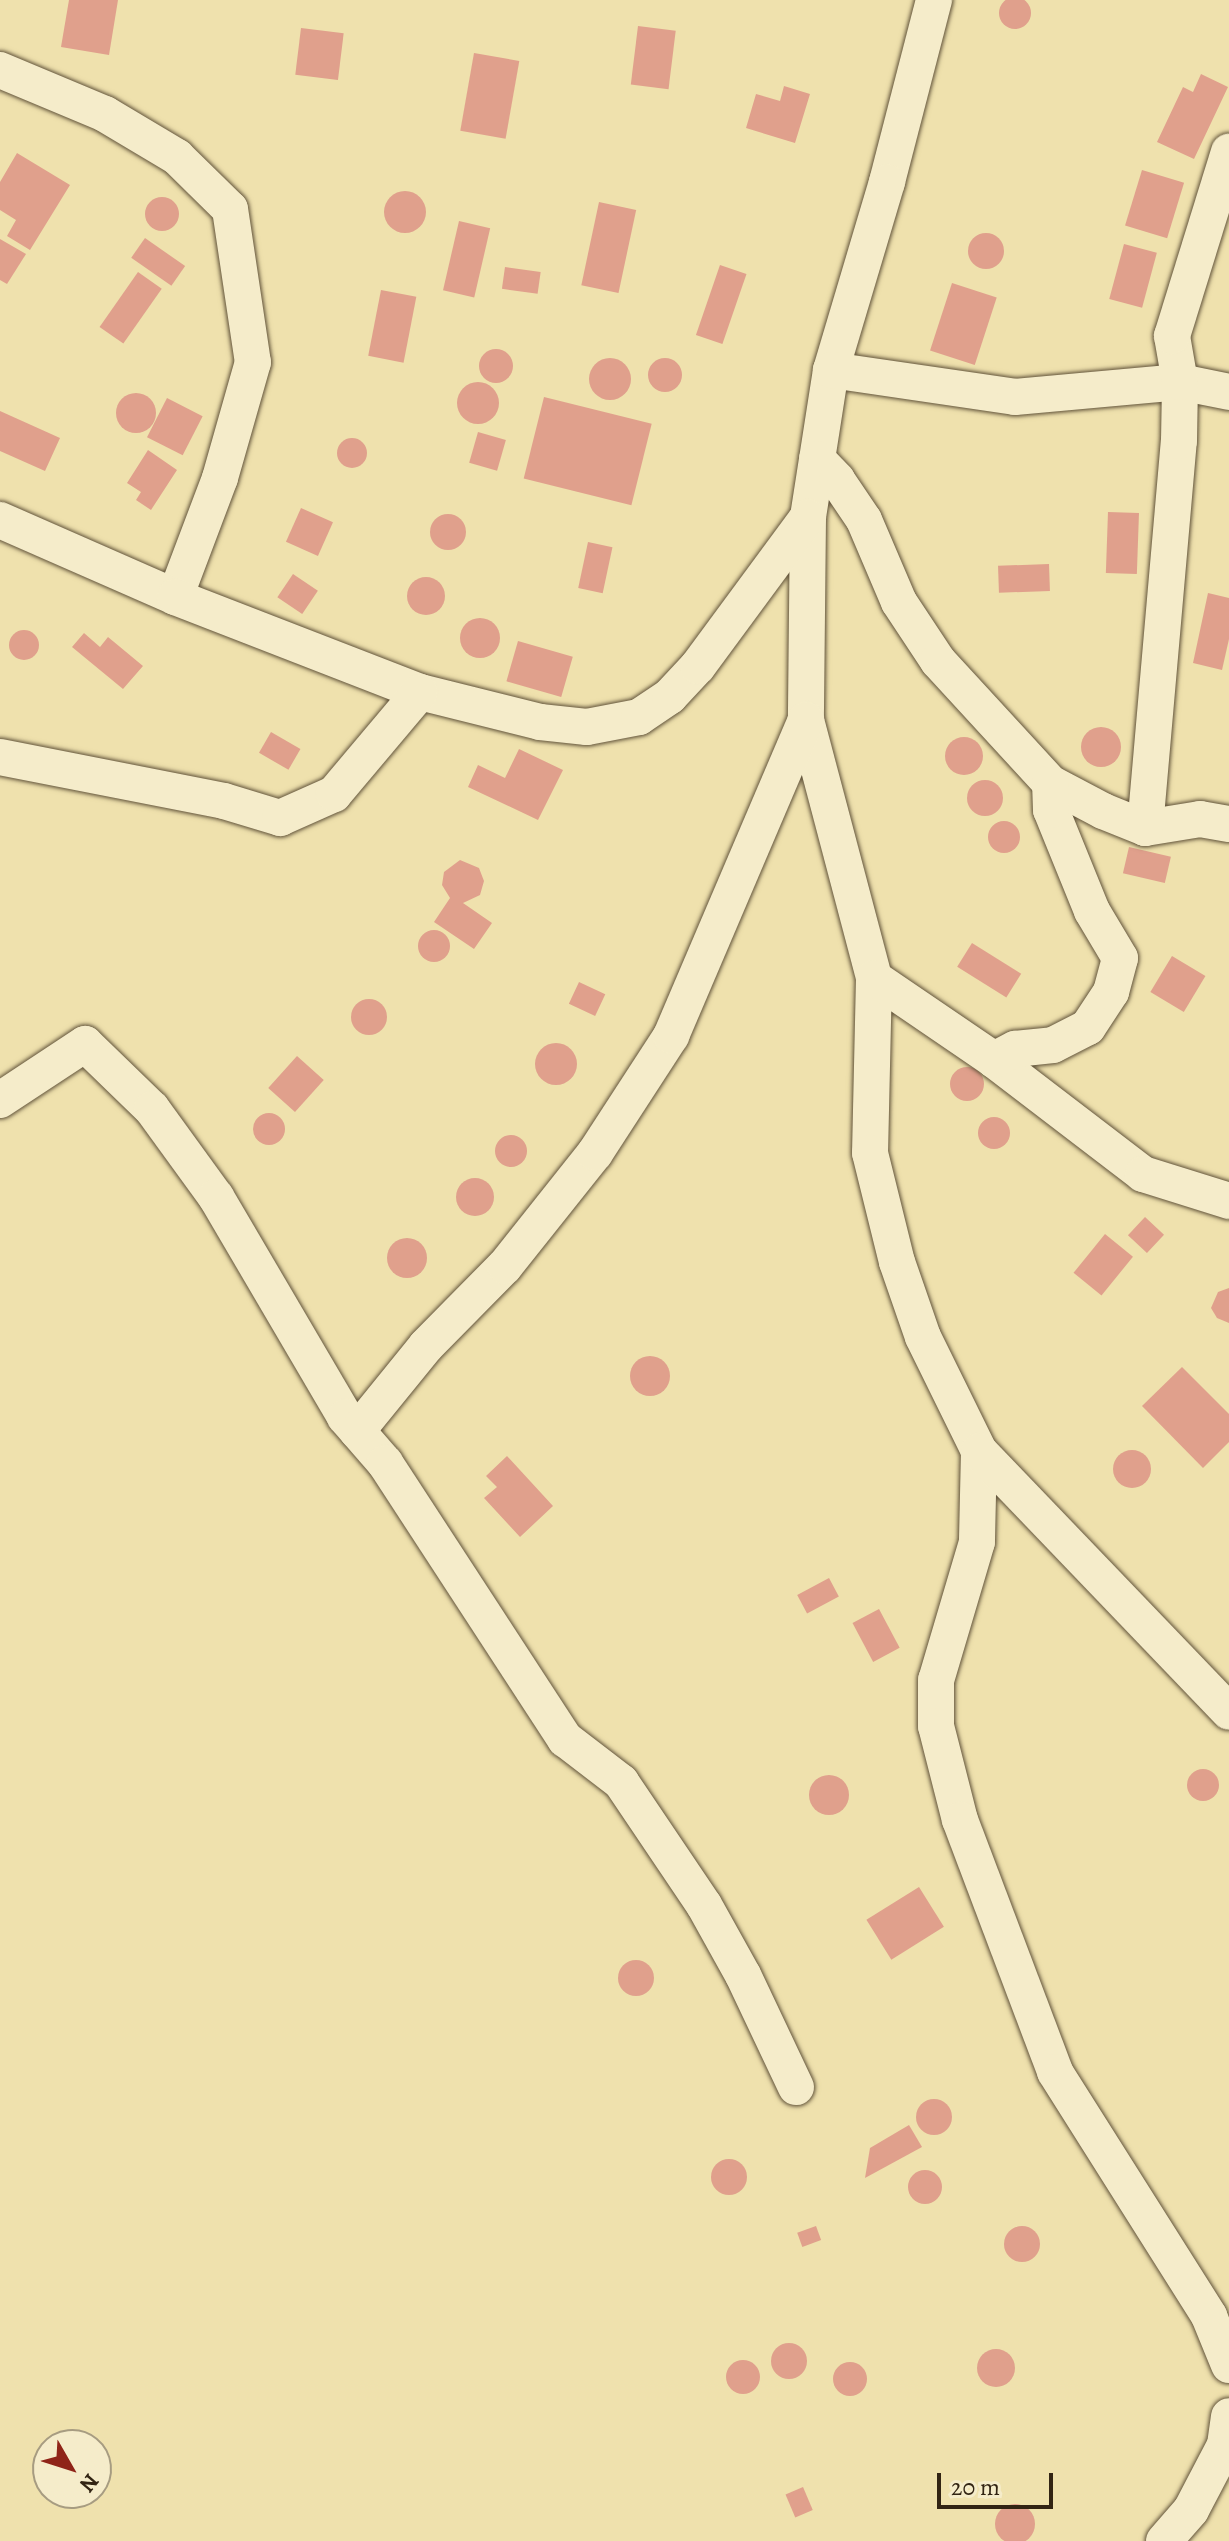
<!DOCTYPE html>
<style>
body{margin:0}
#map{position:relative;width:1229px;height:2541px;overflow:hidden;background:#efe1ad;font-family:Alegreya,serif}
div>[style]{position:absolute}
.building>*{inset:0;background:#e0a08c;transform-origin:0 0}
.round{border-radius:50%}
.roads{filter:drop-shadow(0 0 2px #61533a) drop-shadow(0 0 2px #61533a)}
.street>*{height:36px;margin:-18px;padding:0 18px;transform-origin:18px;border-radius:18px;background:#f5ecca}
span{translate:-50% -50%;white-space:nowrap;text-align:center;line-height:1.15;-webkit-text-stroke:8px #f5ecca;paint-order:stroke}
.north{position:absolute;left:32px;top:2429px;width:80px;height:80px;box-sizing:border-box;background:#f5ecca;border:2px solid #a79c81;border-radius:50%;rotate:129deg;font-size:22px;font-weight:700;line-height:32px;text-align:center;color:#322413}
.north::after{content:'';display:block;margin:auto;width:28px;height:36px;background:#8f2418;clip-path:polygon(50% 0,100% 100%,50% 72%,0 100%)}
.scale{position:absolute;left:937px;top:2473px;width:116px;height:36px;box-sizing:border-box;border:4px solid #322413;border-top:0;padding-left:10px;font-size:24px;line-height:28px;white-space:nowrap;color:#322413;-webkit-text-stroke:6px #f5ecca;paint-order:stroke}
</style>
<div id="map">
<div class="building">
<div class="round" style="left:999px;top:-3px;width:32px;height:32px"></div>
<div style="clip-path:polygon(69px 0,118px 0,109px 55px,61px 47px)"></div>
<div style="left:638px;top:26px;width:38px;height:59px;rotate:7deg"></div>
<div style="left:301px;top:28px;width:43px;height:47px;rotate:7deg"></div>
<div style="left:474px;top:53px;width:46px;height:79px;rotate:10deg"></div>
<div style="clip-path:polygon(1201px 74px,1228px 87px,1194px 159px,1157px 142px,1183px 87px,1193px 92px)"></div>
<div style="clip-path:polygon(784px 86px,810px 94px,795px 143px,746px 128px,756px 94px,780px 101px)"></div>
<div style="clip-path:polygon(17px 153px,70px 185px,30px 250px,7px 236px,16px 220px,0 210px,0 182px)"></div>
<div style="left:1142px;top:170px;width:44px;height:58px;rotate:17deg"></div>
<div class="round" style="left:384px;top:191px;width:42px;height:42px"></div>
<div class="round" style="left:145px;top:197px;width:34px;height:34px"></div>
<div style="left:599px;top:202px;width:38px;height:85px;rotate:12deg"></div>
<div style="left:459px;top:221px;width:32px;height:71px;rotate:13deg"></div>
<div class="round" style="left:968px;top:233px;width:36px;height:36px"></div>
<div style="left:145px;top:238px;width:49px;height:24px;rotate:35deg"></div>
<div style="clip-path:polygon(0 239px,26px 254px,7px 284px,0 280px)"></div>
<div style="left:1124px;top:244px;width:34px;height:57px;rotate:15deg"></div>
<div style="left:720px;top:265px;width:28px;height:74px;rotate:19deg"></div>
<div style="left:505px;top:267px;width:36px;height:22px;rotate:8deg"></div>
<div style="left:138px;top:272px;width:29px;height:67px;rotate:35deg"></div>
<div style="left:952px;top:283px;width:47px;height:71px;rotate:18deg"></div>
<div style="left:381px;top:290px;width:36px;height:67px;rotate:11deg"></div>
<div class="round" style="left:479px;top:349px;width:34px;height:34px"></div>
<div class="round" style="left:589px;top:358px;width:42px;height:42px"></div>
<div class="round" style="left:648px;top:358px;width:34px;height:34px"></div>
<div class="round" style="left:457px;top:382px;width:42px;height:42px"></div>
<div class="round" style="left:116px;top:393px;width:40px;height:40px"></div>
<div style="left:544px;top:397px;width:111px;height:84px;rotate:14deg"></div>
<div style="left:167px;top:398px;width:40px;height:44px;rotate:27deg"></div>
<div style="clip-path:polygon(0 411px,60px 438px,45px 471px,0 451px)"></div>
<div style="left:478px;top:432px;width:29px;height:32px;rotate:16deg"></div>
<div class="round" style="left:337px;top:438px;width:30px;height:30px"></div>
<div style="clip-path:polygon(148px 450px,177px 470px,151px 510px,136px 500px,141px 492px,127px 483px)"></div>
<div style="left:301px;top:508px;width:35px;height:37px;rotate:24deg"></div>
<div style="left:1108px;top:512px;width:31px;height:61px;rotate:2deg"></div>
<div class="round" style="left:430px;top:514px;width:36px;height:36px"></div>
<div style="left:588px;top:542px;width:25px;height:47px;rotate:12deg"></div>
<div style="left:1049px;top:564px;width:27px;height:51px;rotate:88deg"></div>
<div style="left:293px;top:574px;width:30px;height:28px;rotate:34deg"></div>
<div class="round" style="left:407px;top:577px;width:38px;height:38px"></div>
<div style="clip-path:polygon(1208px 593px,1229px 598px,1229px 639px,1222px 670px,1193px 663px)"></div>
<div class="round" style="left:460px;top:618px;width:40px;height:40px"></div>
<div class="round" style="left:9px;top:630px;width:30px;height:30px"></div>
<div style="clip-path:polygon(84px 633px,100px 647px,108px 637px,143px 666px,123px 689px,72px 647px)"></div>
<div style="left:518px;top:641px;width:57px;height:42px;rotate:16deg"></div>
<div class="round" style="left:1081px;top:727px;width:40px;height:40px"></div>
<div style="left:271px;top:732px;width:34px;height:24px;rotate:30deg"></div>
<div class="round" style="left:945px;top:737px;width:38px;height:38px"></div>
<div style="clip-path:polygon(519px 749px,563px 770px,538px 820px,468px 787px,478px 765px,505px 778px)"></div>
<div class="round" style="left:967px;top:780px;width:36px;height:36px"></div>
<div class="round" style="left:988px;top:821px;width:32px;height:32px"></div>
<div style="left:1129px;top:847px;width:43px;height:27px;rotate:13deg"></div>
<div style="clip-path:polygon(460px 860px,479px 868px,484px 881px,480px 895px,463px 903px,492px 923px,474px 949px,434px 922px,450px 898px,442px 885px,444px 872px)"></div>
<div class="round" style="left:418px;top:930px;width:32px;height:32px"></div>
<div style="left:972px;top:943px;width:58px;height:28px;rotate:32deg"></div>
<div style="left:1172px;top:956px;width:39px;height:42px;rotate:31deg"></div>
<div style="left:579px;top:982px;width:29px;height:24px;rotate:25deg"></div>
<div class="round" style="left:351px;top:999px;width:36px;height:36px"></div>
<div class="round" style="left:535px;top:1043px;width:42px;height:42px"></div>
<div style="left:297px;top:1056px;width:36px;height:43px;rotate:42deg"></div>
<div class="round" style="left:950px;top:1067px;width:34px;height:34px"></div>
<div class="round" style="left:253px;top:1113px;width:32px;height:32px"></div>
<div class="round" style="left:978px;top:1117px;width:32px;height:32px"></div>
<div class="round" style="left:495px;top:1135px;width:32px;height:32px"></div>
<div class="round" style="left:456px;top:1178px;width:38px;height:38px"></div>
<div style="left:1145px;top:1217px;width:26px;height:25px;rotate:43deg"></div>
<div style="left:1105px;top:1234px;width:36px;height:50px;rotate:39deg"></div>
<div class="round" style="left:387px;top:1238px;width:40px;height:40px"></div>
<div style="clip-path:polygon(1229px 1288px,1229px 1323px,1217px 1318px,1211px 1308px,1218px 1292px)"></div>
<div class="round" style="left:630px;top:1356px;width:40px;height:40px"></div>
<div style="clip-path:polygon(1182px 1367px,1229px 1414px,1229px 1442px,1203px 1468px,1142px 1406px)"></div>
<div class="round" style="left:1113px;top:1450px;width:38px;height:38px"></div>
<div style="clip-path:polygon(507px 1456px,553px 1506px,520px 1537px,484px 1498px,497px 1487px,486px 1476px)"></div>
<div style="left:829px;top:1578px;width:21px;height:36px;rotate:62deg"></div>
<div style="left:879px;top:1609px;width:44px;height:30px;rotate:62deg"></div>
<div class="round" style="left:1187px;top:1769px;width:32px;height:32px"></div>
<div class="round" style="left:809px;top:1775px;width:40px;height:40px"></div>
<div style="left:919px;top:1887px;width:47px;height:62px;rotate:58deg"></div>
<div class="round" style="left:618px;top:1960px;width:36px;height:36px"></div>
<div class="round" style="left:916px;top:2099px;width:36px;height:36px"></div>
<div style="clip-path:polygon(909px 2125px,922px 2147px,865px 2178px,870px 2148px)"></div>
<div class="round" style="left:711px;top:2159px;width:36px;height:36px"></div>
<div class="round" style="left:908px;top:2170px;width:34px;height:34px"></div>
<div class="round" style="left:1004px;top:2226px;width:36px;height:36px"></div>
<div style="left:816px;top:2226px;width:15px;height:20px;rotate:70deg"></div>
<div class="round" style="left:771px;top:2343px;width:36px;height:36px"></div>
<div class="round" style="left:977px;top:2349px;width:38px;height:38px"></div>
<div class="round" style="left:726px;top:2360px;width:34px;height:34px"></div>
<div class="round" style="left:833px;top:2362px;width:34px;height:34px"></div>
<div style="left:803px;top:2487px;width:25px;height:19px;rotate:67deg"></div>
<div class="round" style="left:995px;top:2504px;width:40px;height:40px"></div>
</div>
<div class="roads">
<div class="street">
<div style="left:934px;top:0;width:188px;rotate:104.5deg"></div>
<div style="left:887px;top:182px;width:196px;rotate:106.6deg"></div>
<div style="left:831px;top:370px;width:149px;rotate:98.9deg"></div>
<div style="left:808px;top:517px;width:203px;rotate:90.6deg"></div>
<div style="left:806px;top:720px;width:267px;rotate:75.2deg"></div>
<div style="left:874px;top:978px;width:175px;rotate:91.3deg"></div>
<div style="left:870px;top:1153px;width:112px;rotate:76.1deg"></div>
<div style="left:897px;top:1262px;width:79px;rotate:70.9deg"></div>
<div style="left:923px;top:1337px;width:127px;rotate:63.8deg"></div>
<div style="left:979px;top:1451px;width:91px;rotate:91.3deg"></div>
<div style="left:977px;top:1542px;width:144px;rotate:106.5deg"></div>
<div style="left:936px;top:1680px;width:46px;rotate:90deg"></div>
<div style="left:936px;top:1726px;width:97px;rotate:75.7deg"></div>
<div style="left:960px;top:1820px;width:269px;rotate:69.3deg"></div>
<div style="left:1055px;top:2072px;width:289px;rotate:57.7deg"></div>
<div style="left:1209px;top:2316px;width:53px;rotate:67.8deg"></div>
<div style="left:0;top:70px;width:114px;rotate:22.7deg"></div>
<div style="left:105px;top:114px;width:84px;rotate:30.8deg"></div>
<div style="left:177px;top:157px;width:74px;rotate:44.5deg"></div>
<div style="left:230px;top:209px;width:155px;rotate:81.5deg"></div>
<div style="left:253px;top:362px;width:121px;rotate:105.9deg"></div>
<div style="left:220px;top:478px;width:127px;rotate:110.7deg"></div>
<div style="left:831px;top:370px;width:186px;rotate:8.3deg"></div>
<div style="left:1015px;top:397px;width:166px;rotate:-5.2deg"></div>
<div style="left:1180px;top:382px;width:50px;rotate:11.5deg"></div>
<div style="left:817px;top:459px;width:29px;rotate:46deg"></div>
<div style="left:837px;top:480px;width:48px;rotate:56deg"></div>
<div style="left:864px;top:520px;width:89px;rotate:66.9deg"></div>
<div style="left:899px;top:602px;width:71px;rotate:56.5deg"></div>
<div style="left:938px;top:661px;width:166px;rotate:47.4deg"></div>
<div style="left:1050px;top:783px;width:60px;rotate:27.8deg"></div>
<div style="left:1103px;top:811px;width:45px;rotate:22deg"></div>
<div style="left:1145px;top:828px;width:56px;rotate:-9.3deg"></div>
<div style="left:1200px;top:819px;width:29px;rotate:10deg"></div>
<div style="left:0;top:520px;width:191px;rotate:23.7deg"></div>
<div style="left:175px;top:597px;width:263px;rotate:21.2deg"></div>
<div style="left:420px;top:692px;width:124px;rotate:14deg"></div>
<div style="left:540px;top:722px;width:47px;rotate:6.1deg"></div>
<div style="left:587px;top:727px;width:53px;rotate:-10.9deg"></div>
<div style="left:639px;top:717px;width:37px;rotate:-34deg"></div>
<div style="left:670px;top:696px;width:41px;rotate:-47deg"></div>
<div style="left:698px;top:666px;width:185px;rotate:-53.6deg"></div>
<div style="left:0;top:757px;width:228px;rotate:11.1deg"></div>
<div style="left:224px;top:801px;width:59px;rotate:16.9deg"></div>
<div style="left:280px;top:818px;width:59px;rotate:-24deg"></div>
<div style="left:334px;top:794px;width:133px;rotate:-49.9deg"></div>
<div style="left:1145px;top:828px;width:388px;rotate:-85deg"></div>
<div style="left:1179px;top:441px;width:59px;rotate:-89deg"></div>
<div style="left:1180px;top:382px;width:47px;rotate:-99.9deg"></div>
<div style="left:1172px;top:336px;width:193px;rotate:-72.8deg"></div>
<div style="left:874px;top:978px;width:145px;rotate:34.3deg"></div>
<div style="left:994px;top:1060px;width:188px;rotate:37.4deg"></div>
<div style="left:1143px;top:1174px;width:90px;rotate:17.4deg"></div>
<div style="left:994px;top:1060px;width:24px;rotate:-28deg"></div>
<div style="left:1015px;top:1049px;width:38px;rotate:-6deg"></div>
<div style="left:1053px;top:1045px;width:39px;rotate:-27deg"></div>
<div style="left:1088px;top:1027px;width:42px;rotate:-56.7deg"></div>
<div style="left:1111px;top:992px;width:35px;rotate:-75deg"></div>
<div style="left:1120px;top:958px;width:55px;rotate:-120.8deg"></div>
<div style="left:1092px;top:911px;width:109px;rotate:-112.1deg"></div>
<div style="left:1051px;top:810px;width:27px;rotate:-92deg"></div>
<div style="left:0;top:1100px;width:102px;rotate:-33.4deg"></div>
<div style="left:85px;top:1044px;width:93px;rotate:44.1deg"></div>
<div style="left:152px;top:1109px;width:109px;rotate:54deg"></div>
<div style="left:216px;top:1197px;width:255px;rotate:59.6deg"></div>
<div style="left:345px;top:1417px;width:61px;rotate:49deg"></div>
<div style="left:385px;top:1463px;width:330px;rotate:56.9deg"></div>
<div style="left:565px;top:1739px;width:71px;rotate:37.5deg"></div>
<div style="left:621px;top:1782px;width:148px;rotate:56deg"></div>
<div style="left:704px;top:1905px;width:80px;rotate:60.9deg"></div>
<div style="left:743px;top:1975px;width:124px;rotate:64.7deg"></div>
<div style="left:357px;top:1431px;width:109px;rotate:-50.9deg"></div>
<div style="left:426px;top:1346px;width:112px;rotate:-45.4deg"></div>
<div style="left:505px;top:1266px;width:144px;rotate:-51.5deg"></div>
<div style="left:595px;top:1153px;width:140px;rotate:-57deg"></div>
<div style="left:671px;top:1036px;width:344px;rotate:-66.9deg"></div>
<div style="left:979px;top:1451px;width:361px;rotate:46.2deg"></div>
<div style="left:1164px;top:2541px;width:41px;rotate:-48.9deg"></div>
<div style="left:1191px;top:2510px;width:73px;rotate:-62.4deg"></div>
<div style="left:1225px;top:2445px;width:29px;rotate:-82deg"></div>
</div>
</div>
<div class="north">N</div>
<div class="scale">20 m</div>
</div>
